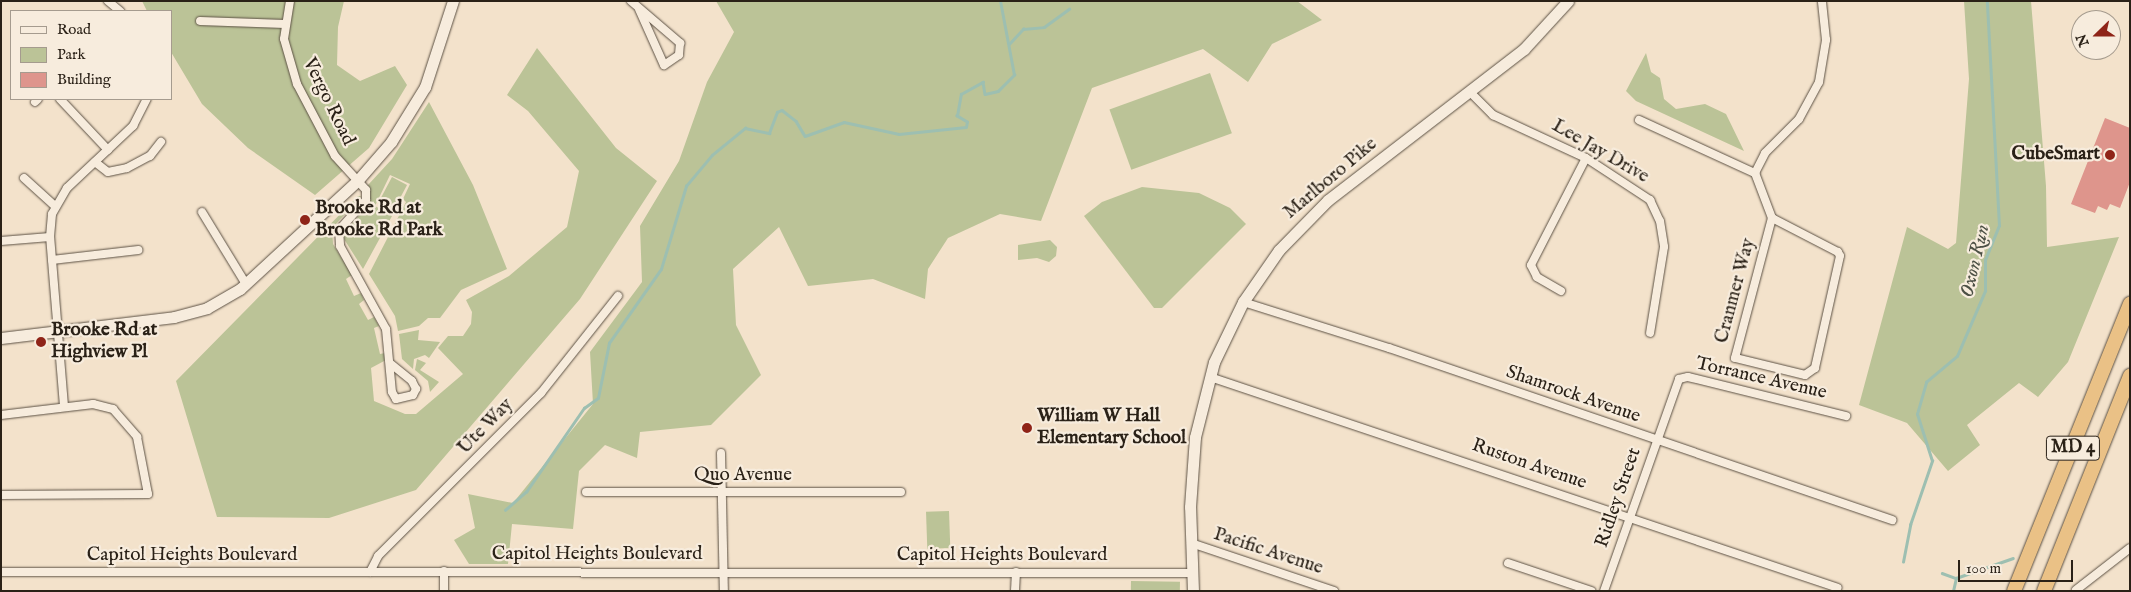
<!DOCTYPE html>
<style>
body{margin:0}
#map{position:relative;width:2131px;height:592px;overflow:hidden;background:#f3e2cb;font-family:"IM FELL English",serif}
div>[style]{position:absolute}
.green>*{inset:0;background:#bbc397;transform-origin:0 0}
.stream>*{height:2.5px;margin:-1.25px;padding:0 1.25px;transform-origin:1.25px;border-radius:1.25px;background:#9dbfb1}
.building>*{inset:0;background:#de958c}
.roads{filter:drop-shadow(0 0 1px #5c5144) drop-shadow(0 0 1px #5c5144)}
.street>*{height:8px;margin:-4px;padding:0 4px;transform-origin:4px;border-radius:4px;background:#f7ecdd}
.secondary>*{height:11px;margin:-5.5px;padding:0 5.5px;transform-origin:5.5px;border-radius:5.5px;background:#f7ecdd}
.highway>*{height:14px;margin:-7px;padding:0 7px;transform-origin:7px;border-radius:7px;background:#eac186}
.dots>*{width:14px;height:14px;translate:-50% -50%;box-sizing:border-box;border:2px solid #f7ecdd;border-radius:50%}
span{translate:-50% -50%;white-space:nowrap;text-align:center;line-height:1.15;-webkit-text-stroke:4.5px #f7ecdd;paint-order:stroke}
.shield-label span{padding:1px 4px;background:#f7ecdd;border:1px solid;border-radius:4px;-webkit-text-stroke-width:0}
.shield-label{font-size:18px;color:#2a2117;font-weight:700}
.street-label{font-size:19px;color:#2a2117}
.poi-label{font-size:19px;color:#2a2117;font-weight:700}
.right{translate:-100% -50%;text-align:right}
.left{translate:0 -50%;text-align:left}
.water-label{font-size:20px;color:#4c5045;font-style:italic}
.frame{position:absolute;inset:0;border:2px solid #2a2117;pointer-events:none}
.legend{position:absolute;left:10px;top:10px;width:162px;height:90px;box-sizing:border-box;background:#f7ecdd;border:1px solid #a59b8e;margin:0;padding:6px 9px;list-style:none;font-size:15px;color:#2a2117}
.legend li{display:flex;align-items:center;gap:10px;height:25px}
.legend b{width:25px;border:1px solid #a59b8e}
.north{position:absolute;left:2071px;top:10px;width:50px;height:50px;box-sizing:border-box;background:#f7ecdd;border:1px solid #a59b8e;border-radius:50%;rotate:248deg;font-size:14px;font-weight:700;line-height:20px;text-align:center;color:#2a2117}
.north::after{content:'';display:block;margin:auto;width:18px;height:22px;background:#8f2418;clip-path:polygon(50% 0,100% 100%,50% 72%,0 100%)}
.scale{position:absolute;left:1958px;top:560px;width:115px;height:22px;box-sizing:border-box;border:2px solid #2a2117;border-top:0;padding-left:6px;font-size:15px;line-height:18px;white-space:nowrap;color:#2a2117;-webkit-text-stroke:4px #f7ecdd;paint-order:stroke}
</style>
<div id="map">
<div class="green">
<div style="clip-path:polygon(142px 1px,344px 1px,338px 27px,337px 65px,360px 81px,395px 66px,407px 85px,369px 148px,315px 195px,248px 148px,202px 104px,171px 52px,171px 11px,147px 11px)"></div>
<div style="clip-path:polygon(716px 1px,1297px 1px,1322px 20px,1272px 44px,1248px 82px,1203px 49px,1092px 88px,1041px 221px,1000px 214px,948px 238px,928px 269px,925px 299px,873px 279px,808px 286px,779px 227px,733px 269px,736px 325px,761px 375px,711px 425px,640px 432px,637px 458px,605px 445px,579px 471px,573px 529px,512px 524px,508px 564px,469px 564px,454px 540px,475px 528px,468px 494px,513px 503px,593px 404px,590px 352px,642px 282px,640px 226px,679px 161px,707px 82px,734px 32px)"></div>
<div style="clip-path:polygon(1964px 1px,2031px 1px,2046px 186px,2047px 247px,2119px 237px,2068px 362px,2038px 397px,2019px 383px,1967px 425px,1980px 445px,1948px 471px,1907px 423px,1859px 405px,1907px 227px,1948px 249px,1956px 243px,1969px 79px)"></div>
<div style="clip-path:polygon(537px 48px,616px 148px,657px 181px,580px 299px,416px 490px,329px 518px,217px 517px,176px 381px,358px 196px,361px 196px,358px 200px,332px 228px,333px 244px,352px 275px,346px 279px,354px 296px,361px 293px,364px 300px,359px 304px,368px 320px,374px 317px,379px 326px,374px 328px,380px 354px,385px 353px,386px 360px,371px 368px,374px 401px,405px 414px,416px 414px,463px 374px,438px 348px,448px 336px,463px 336px,471px 324px,472px 312px,466px 300px,509px 276px,567px 227px,579px 171px,528px 111px,507px 95px)"></div>
<div style="clip-path:polygon(1646px 53px,1651px 72px,1660px 78px,1664px 99px,1676px 109px,1705px 104px,1726px 114px,1744px 151px,1636px 101px,1626px 91px)"></div>
<div style="left:1210px;top:73px;width:64px;height:107px;rotate:70deg"></div>
<div style="clip-path:polygon(429px 102px,473px 185px,507px 269px,461px 290px,440px 318px,428px 318px,419px 326px,398px 331px,395px 316px,369px 274px,406px 202px,403px 199px,410px 184px,390px 175px,375px 206px,392px 216px,363px 269px,344px 239px,344px 233px,370px 203px,368px 185px,392px 159px)"></div>
<div style="left:392px;top:177px;width:17px;height:30px;rotate:28deg"></div>
<div style="clip-path:polygon(1142px 187px,1199px 193px,1230px 208px,1246px 224px,1162px 308px,1154px 308px,1084px 216px,1102px 202px)"></div>
<div style="clip-path:polygon(1050px 240px,1057px 247px,1056px 256px,1049px 262px,1037px 258px,1018px 260px,1018px 245px)"></div>
<div style="clip-path:polygon(419px 330px,418px 340px,440px 342px,429px 358px,425px 355px,414px 359px,413px 369px,402px 359px,399px 334px)"></div>
<div style="clip-path:polygon(417px 359px,426px 363px,420px 370px,439px 382px,430px 392px,428px 381px,415px 370px)"></div>
<div style="left:949px;top:511px;width:37px;height:23px;rotate:88deg"></div>
<div style="left:1131px;top:581px;width:49px;height:10px;rotate:1deg"></div>
</div>
<div class="stream">
<div style="left:1009px;top:44px;width:21px;rotate:-47deg"></div>
<div style="left:1023px;top:29px;width:21px;rotate:-5deg"></div>
<div style="left:1044px;top:27px;width:31px;rotate:-36deg"></div>
<div style="left:505px;top:510px;width:28px;rotate:-41deg"></div>
<div style="left:526px;top:492px;width:102px;rotate:-55.4deg"></div>
<div style="left:584px;top:408px;width:17px;rotate:-36deg"></div>
<div style="left:598px;top:398px;width:56px;rotate:-78.7deg"></div>
<div style="left:609px;top:343px;width:90px;rotate:-54.9deg"></div>
<div style="left:661px;top:269px;width:87px;rotate:-73.2deg"></div>
<div style="left:686px;top:186px;width:40px;rotate:-50deg"></div>
<div style="left:712px;top:155px;width:43px;rotate:-39.3deg"></div>
<div style="left:745px;top:128px;width:25px;rotate:12deg"></div>
<div style="left:769px;top:133px;width:22px;rotate:-69deg"></div>
<div style="left:777px;top:112px;width:5px;rotate:-22deg"></div>
<div style="left:782px;top:110px;width:18px;rotate:38deg"></div>
<div style="left:796px;top:121px;width:17px;rotate:59deg"></div>
<div style="left:805px;top:136px;width:41px;rotate:-19.7deg"></div>
<div style="left:844px;top:122px;width:56px;rotate:12.3deg"></div>
<div style="left:899px;top:134px;width:67px;rotate:-6deg"></div>
<div style="left:966px;top:127px;width:5px;rotate:-79deg"></div>
<div style="left:967px;top:122px;width:12px;rotate:-149deg"></div>
<div style="left:957px;top:116px;width:22px;rotate:-80deg"></div>
<div style="left:961px;top:94px;width:25px;rotate:-29deg"></div>
<div style="left:983px;top:82px;width:12px;rotate:81deg"></div>
<div style="left:985px;top:94px;width:13px;rotate:-13deg"></div>
<div style="left:998px;top:91px;width:23px;rotate:-45deg"></div>
<div style="left:1014px;top:75px;width:75px;rotate:-100.7deg"></div>
<div style="left:1903px;top:562px;width:38px;rotate:-79deg"></div>
<div style="left:1910px;top:525px;width:68px;rotate:-71deg"></div>
<div style="left:1932px;top:461px;width:49px;rotate:-107.7deg"></div>
<div style="left:1917px;top:414px;width:33px;rotate:-74deg"></div>
<div style="left:1926px;top:382px;width:40px;rotate:-40deg"></div>
<div style="left:1957px;top:356px;width:71px;rotate:-66.7deg"></div>
<div style="left:1985px;top:291px;width:31px;rotate:-90deg"></div>
<div style="left:1985px;top:260px;width:37px;rotate:-68deg"></div>
<div style="left:1999px;top:226px;width:225px;rotate:-93.1deg"></div>
<div style="left:1942px;top:573px;width:15px;rotate:20deg"></div>
<div style="left:1953px;top:591px;width:13px;rotate:-77deg"></div>
<div style="left:1956px;top:578px;width:60px;rotate:-19.3deg"></div>
</div>
<div class="building">
<div style="clip-path:polygon(2105px 118px,2130px 128px,2130px 182px,2120px 208px,2110px 204px,2107px 210px,2098px 206px,2095px 213px,2071px 204px)"></div>
</div>
<div class="roads">
<div class="street">
<div style="left:108px;top:1px;width:16px;rotate:40deg"></div>
<div style="left:290px;top:1px;width:38px;rotate:99deg"></div>
<div style="left:284px;top:39px;width:47px;rotate:73.9deg"></div>
<div style="left:297px;top:84px;width:81px;rotate:62.2deg"></div>
<div style="left:335px;top:156px;width:46px;rotate:47.6deg"></div>
<div style="left:366px;top:190px;width:10px;rotate:90deg"></div>
<div style="left:366px;top:200px;width:40px;rotate:132deg"></div>
<div style="left:339px;top:230px;width:16px;rotate:86deg"></div>
<div style="left:340px;top:246px;width:95px;rotate:61deg"></div>
<div style="left:386px;top:329px;width:63px;rotate:84.6deg"></div>
<div style="left:392px;top:392px;width:8px;rotate:60deg"></div>
<div style="left:396px;top:399px;width:17px;rotate:-13deg"></div>
<div style="left:413px;top:395px;width:7px;rotate:-63deg"></div>
<div style="left:416px;top:389px;width:9px;rotate:-117deg"></div>
<div style="left:412px;top:381px;width:27px;rotate:-141deg"></div>
<div style="left:631px;top:1px;width:65px;rotate:40.6deg"></div>
<div style="left:680px;top:43px;width:12px;rotate:95deg"></div>
<div style="left:679px;top:55px;width:18px;rotate:146deg"></div>
<div style="left:664px;top:65px;width:61px;rotate:-114.1deg"></div>
<div style="left:200px;top:21px;width:85px;rotate:2deg"></div>
<div style="left:1470px;top:92px;width:33px;rotate:45deg"></div>
<div style="left:1493px;top:115px;width:102px;rotate:24.8deg"></div>
<div style="left:1586px;top:158px;width:77px;rotate:33.3deg"></div>
<div style="left:1650px;top:200px;width:23px;rotate:65deg"></div>
<div style="left:1660px;top:221px;width:26px;rotate:81deg"></div>
<div style="left:1664px;top:247px;width:87px;rotate:99.2deg"></div>
<div style="left:60px;top:99px;width:70px;rotate:46.7deg"></div>
<div style="left:35px;top:102px;width:4px;rotate:-45deg"></div>
<div style="left:1639px;top:120px;width:128px;rotate:24.6deg"></div>
<div style="left:1755px;top:173px;width:48px;rotate:69.3deg"></div>
<div style="left:95px;top:162px;width:16px;rotate:38deg"></div>
<div style="left:108px;top:172px;width:19px;rotate:-12deg"></div>
<div style="left:127px;top:168px;width:26px;rotate:-28deg"></div>
<div style="left:150px;top:156px;width:18px;rotate:-52deg"></div>
<div style="left:1755px;top:173px;width:22px;rotate:-63deg"></div>
<div style="left:1765px;top:153px;width:48px;rotate:-45deg"></div>
<div style="left:1799px;top:119px;width:42px;rotate:-61.6deg"></div>
<div style="left:1819px;top:82px;width:43px;rotate:-80.5deg"></div>
<div style="left:1826px;top:40px;width:39px;rotate:-96deg"></div>
<div style="left:24px;top:178px;width:42px;rotate:42.1deg"></div>
<div style="left:202px;top:212px;width:84px;rotate:58.6deg"></div>
<div style="left:1772px;top:218px;width:74px;rotate:27.3deg"></div>
<div style="left:1838px;top:252px;width:4px;rotate:63deg"></div>
<div style="left:1840px;top:256px;width:115px;rotate:102.6deg"></div>
<div style="left:1815px;top:368px;width:12px;rotate:145deg"></div>
<div style="left:1805px;top:375px;width:72px;rotate:-166.3deg"></div>
<div style="left:1735px;top:358px;width:145px;rotate:-75.2deg"></div>
<div style="left:1px;top:241px;width:49px;rotate:-4.7deg"></div>
<div style="left:52px;top:260px;width:87px;rotate:-6.6deg"></div>
<div style="left:1561px;top:291px;width:28px;rotate:-150deg"></div>
<div style="left:1537px;top:277px;width:13px;rotate:-117deg"></div>
<div style="left:1531px;top:265px;width:120px;rotate:-62.8deg"></div>
<div style="left:1243px;top:302px;width:153px;rotate:17.5deg"></div>
<div style="left:1389px;top:348px;width:532px;rotate:18.88deg"></div>
<div style="left:1210px;top:377px;width:662px;rotate:18.57deg"></div>
<div style="left:64px;top:406px;width:170px;rotate:-94.7deg"></div>
<div style="left:50px;top:237px;width:23px;rotate:-85deg"></div>
<div style="left:52px;top:214px;width:30px;rotate:-60deg"></div>
<div style="left:67px;top:188px;width:91px;rotate:-43.2deg"></div>
<div style="left:133px;top:126px;width:30px;rotate:-63deg"></div>
<div style="left:1px;top:415px;width:93px;rotate:-6.8deg"></div>
<div style="left:93px;top:404px;width:21px;rotate:14deg"></div>
<div style="left:113px;top:409px;width:37px;rotate:49deg"></div>
<div style="left:137px;top:437px;width:58px;rotate:79.1deg"></div>
<div style="left:148px;top:494px;width:147px;rotate:179.6deg"></div>
<div style="left:721px;top:453px;width:138px;rotate:88.8deg"></div>
<div style="left:586px;top:492px;width:315px"></div>
<div style="left:1191px;top:543px;width:151px;rotate:18.6deg"></div>
<div style="left:1508px;top:563px;width:88px;rotate:18.6deg"></div>
<div style="left:444px;top:571px;width:20px;rotate:90deg"></div>
<div style="left:1px;top:572px;width:1191px;rotate:0.05deg"></div>
<div style="left:370px;top:572px;width:18px;rotate:-63deg"></div>
<div style="left:378px;top:556px;width:231px;rotate:-45deg"></div>
<div style="left:541px;top:393px;width:124px;rotate:-51.6deg"></div>
<div style="left:2076px;top:590px;width:68px;rotate:-37.9deg"></div>
<div style="left:1015px;top:591px;width:19px;rotate:-87deg"></div>
<div style="left:1604px;top:591px;width:225px;rotate:-70.5deg"></div>
<div style="left:1679px;top:379px;width:9px;rotate:-13deg"></div>
<div style="left:1688px;top:377px;width:163px;rotate:13.9deg"></div>
</div>
<div class="secondary">
<div style="left:1px;top:338px;width:174px;rotate:-6.9deg"></div>
<div style="left:174px;top:317px;width:34px;rotate:-15deg"></div>
<div style="left:207px;top:308px;width:38px;rotate:-30deg"></div>
<div style="left:240px;top:289px;width:161px;rotate:-42.7deg"></div>
<div style="left:358px;top:180px;width:50px;rotate:-49deg"></div>
<div style="left:391px;top:142px;width:65px;rotate:-58.3deg"></div>
<div style="left:425px;top:87px;width:90px;rotate:-72deg"></div>
<div style="left:1193px;top:591px;width:84px;rotate:-92deg"></div>
<div style="left:1190px;top:507px;width:70px;rotate:-85.9deg"></div>
<div style="left:1195px;top:437px;width:77px;rotate:-75.8deg"></div>
<div style="left:1214px;top:362px;width:67px;rotate:-64.2deg"></div>
<div style="left:1243px;top:302px;width:63px;rotate:-55.3deg"></div>
<div style="left:1279px;top:250px;width:70px;rotate:-45.6deg"></div>
<div style="left:1328px;top:200px;width:247px;rotate:-37.6deg"></div>
<div style="left:1524px;top:49px;width:65px;rotate:-47.5deg"></div>
</div>
<div class="highway">
<div style="left:2014px;top:591px;width:310px;rotate:-68deg"></div>
<div style="left:2044px;top:591px;width:232px;rotate:-68.2deg"></div>
</div>
</div>
<div class="dots">
<div style="left:2110px;top:155px;background:#8f2418"></div>
<div style="left:305px;top:220px;background:#8f2418"></div>
<div style="left:41px;top:342px;background:#8f2418"></div>
<div style="left:1027px;top:428px;background:#8f2418"></div>
</div>
<div class="shield-label">
<span style="left:2073px;top:448px">MD 4</span>
</div>
<div class="street-label">
<span style="left:328px;top:102px;rotate:64deg">Vergo Road</span>
<span style="left:1600px;top:152px;rotate:30deg">Lee Jay Drive</span>
<span style="left:1331px;top:179px;rotate:-40deg">Marlboro Pike</span>
<span style="left:1736px;top:291px;rotate:-75deg">Cranmer Way</span>
<span style="left:1761px;top:379px;rotate:13deg">Torrance Avenue</span>
<span style="left:1573px;top:395px;rotate:19deg">Shamrock Avenue</span>
<span style="left:486px;top:427px;rotate:-46deg">Ute Way</span>
<span style="left:1529px;top:465px;rotate:19deg">Ruston Avenue</span>
<span style="left:743px;top:476px">Quo Avenue</span>
<span style="left:1619px;top:498px;rotate:-71deg">Ridley Street</span>
<span style="left:1268px;top:552px;rotate:18deg">Pacific Avenue</span>
<span style="left:597px;top:555px">Capitol Heights Boulevard</span>
<span style="left:192px;top:556px">Capitol Heights Boulevard</span>
<span style="left:1002px;top:556px">Capitol Heights Boulevard</span>
</div>
<div class="poi-label">
<span class="right" style="left:2100px;top:155px">CubeSmart</span>
<span class="left" style="left:315px;top:220px">Brooke Rd at<br>Brooke Rd Park</span>
<span class="left" style="left:51px;top:342px">Brooke Rd at<br>Highview Pl</span>
<span class="left" style="left:1037px;top:428px">William W Hall<br>Elementary School</span>
</div>
<div class="water-label">
<span style="left:1975px;top:261px;rotate:-77deg">Oxon Run</span>
</div>
<div class="frame"></div>
<ul class="legend">
<li><b style="height:6px;background:#f7ecdd"></b>Road</li>
<li><b style="height:14px;background:#bbc397"></b>Park</li>
<li><b style="height:14px;background:#de958c"></b>Building</li>
</ul>
<div class="north">N</div>
<div class="scale">100 m</div>
</div>
